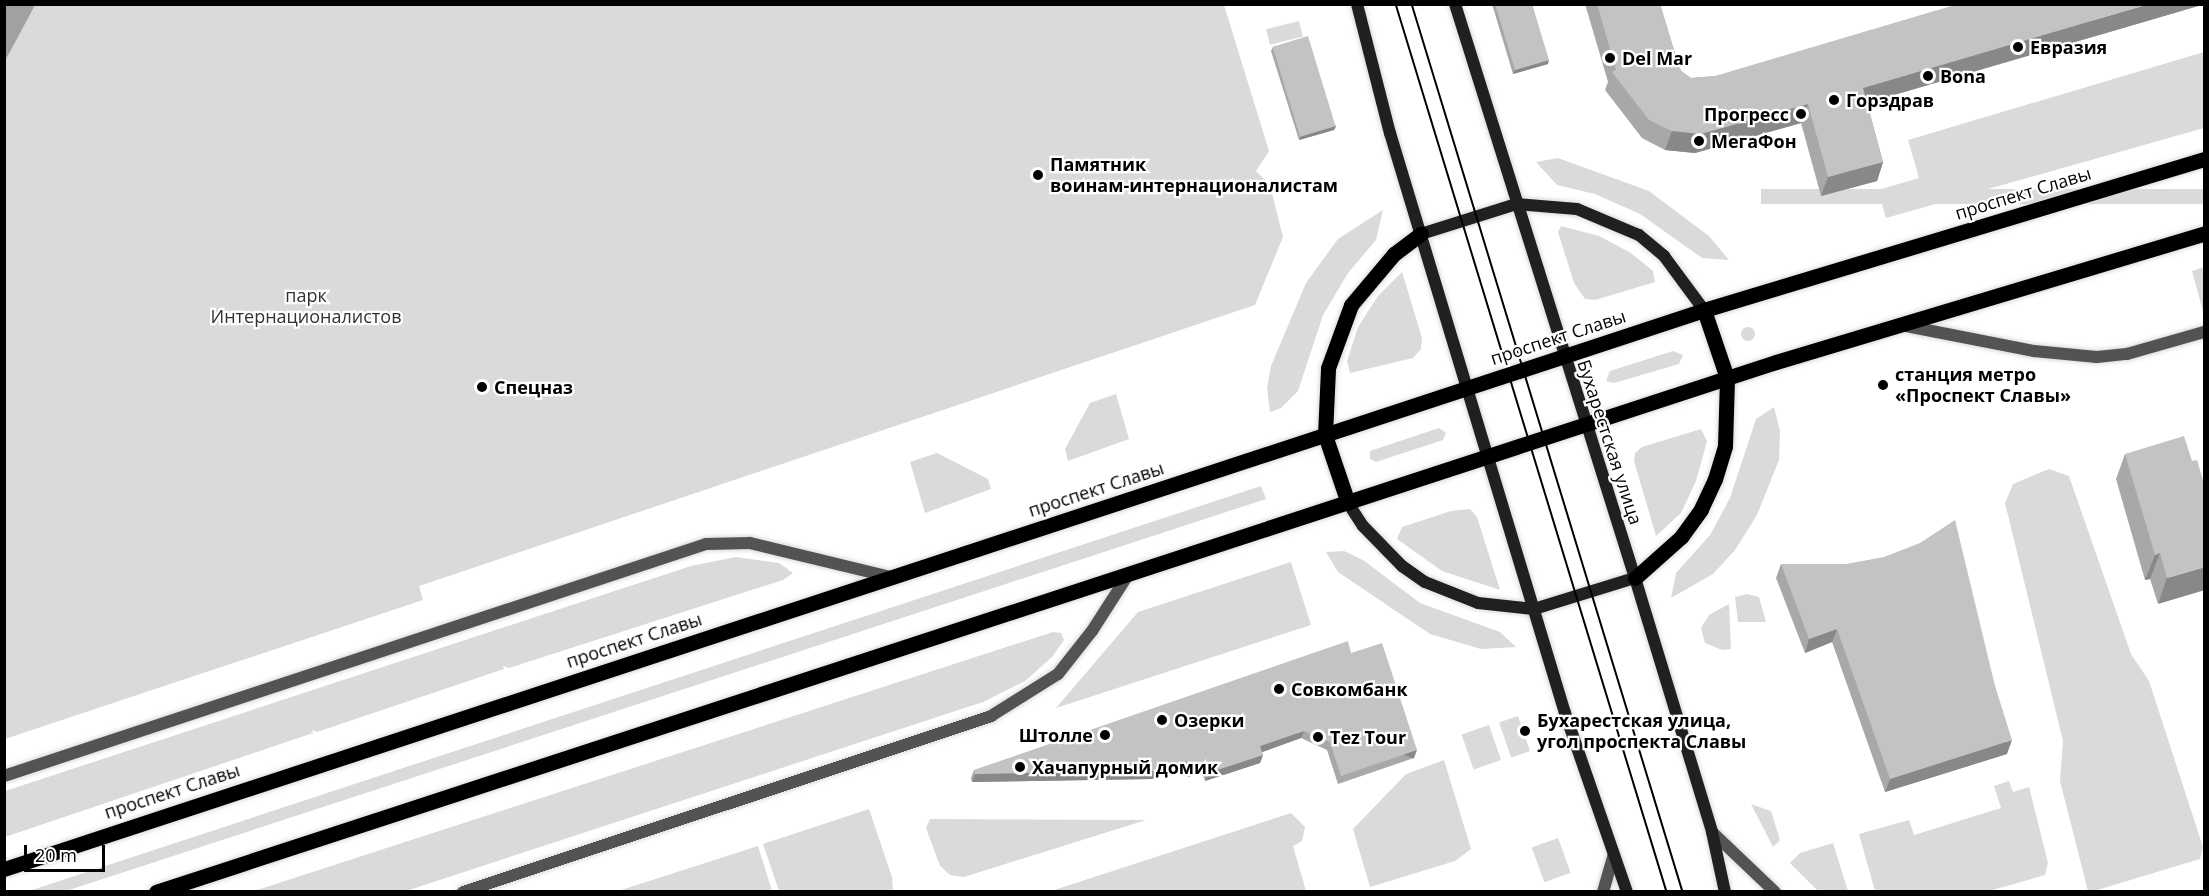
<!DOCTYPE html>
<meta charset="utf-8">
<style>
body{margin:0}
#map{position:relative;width:2209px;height:896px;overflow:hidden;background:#fff;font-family:"Open Sans",sans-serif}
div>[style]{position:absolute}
.green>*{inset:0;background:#dadada;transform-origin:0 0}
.round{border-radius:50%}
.water>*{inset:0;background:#a1a1a1}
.roads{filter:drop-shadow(0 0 2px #dbdbdb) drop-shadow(0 0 2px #dbdbdb)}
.street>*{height:12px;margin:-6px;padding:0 6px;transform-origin:6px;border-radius:6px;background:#535353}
.secondary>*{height:12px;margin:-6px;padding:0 6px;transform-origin:6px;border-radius:6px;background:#202020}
.primary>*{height:15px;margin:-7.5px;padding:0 7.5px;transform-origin:7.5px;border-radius:7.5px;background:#000}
.tram>*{height:1.5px;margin:-0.75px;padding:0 0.75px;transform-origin:0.75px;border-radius:0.75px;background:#000}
.wall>*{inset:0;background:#a8a8a8}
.shaded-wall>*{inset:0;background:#888;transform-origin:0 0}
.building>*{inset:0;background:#c3c3c3;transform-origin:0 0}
.dots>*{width:16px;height:16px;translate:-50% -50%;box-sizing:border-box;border:3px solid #fff;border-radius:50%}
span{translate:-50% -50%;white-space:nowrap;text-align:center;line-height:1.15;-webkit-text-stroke:4.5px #fff;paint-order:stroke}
.poi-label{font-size:18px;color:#000;font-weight:700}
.left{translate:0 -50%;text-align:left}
.right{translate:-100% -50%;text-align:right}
.street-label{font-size:18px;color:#000}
.park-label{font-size:18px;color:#313131}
.frame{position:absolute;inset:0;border:6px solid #000;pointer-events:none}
.scale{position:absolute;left:24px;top:845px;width:81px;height:27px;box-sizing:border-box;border:3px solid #000;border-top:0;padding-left:8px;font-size:18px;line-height:21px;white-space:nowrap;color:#000;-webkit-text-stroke:4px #fff;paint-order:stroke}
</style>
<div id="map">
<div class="green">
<div style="clip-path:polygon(4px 5px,1224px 5px,1269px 151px,1256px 171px,1270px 185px,1283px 237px,1255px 305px,419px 586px,423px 600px,5px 739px)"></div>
<div style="left:1299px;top:21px;width:16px;height:34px;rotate:76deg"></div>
<div style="clip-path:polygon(2204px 52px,2204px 128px,1886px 218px,1878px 190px,1919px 178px,1908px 140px)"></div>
<div style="clip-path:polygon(1558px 158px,1649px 191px,1709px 236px,1729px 260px,1702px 258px,1640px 214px,1595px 194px,1557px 185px,1536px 162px)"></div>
<div style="left:2204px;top:189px;width:15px;height:443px;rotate:90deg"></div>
<div style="clip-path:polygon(1383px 210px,1376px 240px,1348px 273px,1323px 315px,1298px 391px,1281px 408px,1270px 412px,1267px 388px,1271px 366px,1306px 283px,1338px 239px)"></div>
<div style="clip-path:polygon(1561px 226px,1599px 236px,1631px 253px,1653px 271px,1655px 282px,1595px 300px,1585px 299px,1574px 283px,1558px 232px)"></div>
<div style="clip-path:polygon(2204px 267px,2204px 315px,2192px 271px)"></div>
<div style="clip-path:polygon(1402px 272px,1422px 338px,1421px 349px,1413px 358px,1350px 373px,1347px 361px,1358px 327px,1378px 296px)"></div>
<div class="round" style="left:1741px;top:327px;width:14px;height:14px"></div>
<div style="clip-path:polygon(1673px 351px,1683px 355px,1679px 364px,1614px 383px,1606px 381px,1610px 371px)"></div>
<div style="clip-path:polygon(1116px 394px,1129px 439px,1068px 461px,1065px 449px,1090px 403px)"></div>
<div style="clip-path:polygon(1774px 407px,1780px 431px,1779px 460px,1757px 515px,1735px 550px,1713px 574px,1671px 598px,1676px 573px,1710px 535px,1730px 498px,1756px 419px)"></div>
<div style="clip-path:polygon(1439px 428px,1446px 433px,1443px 440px,1376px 462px,1370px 459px,1370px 451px)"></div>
<div style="clip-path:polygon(1701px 429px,1707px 441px,1696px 481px,1681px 513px,1656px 536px,1634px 461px,1635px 453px,1642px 447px)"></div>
<div style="clip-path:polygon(937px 453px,988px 479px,991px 489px,925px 513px,910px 462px)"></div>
<div style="clip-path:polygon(2049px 469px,2069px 476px,2131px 654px,2149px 681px,2203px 847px,2200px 859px,2094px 891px,2088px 891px,2060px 781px,2063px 741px,2005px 503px,2013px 484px)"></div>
<div style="clip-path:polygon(1261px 486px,1266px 499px,66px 891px,29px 891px)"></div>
<div style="clip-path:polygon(1470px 509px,1477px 517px,1500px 590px,1442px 571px,1397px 539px,1402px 527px,1451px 511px)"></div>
<div style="clip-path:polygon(1344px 551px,1363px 560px,1420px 603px,1500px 632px,1516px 647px,1481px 649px,1430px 634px,1338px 572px,1326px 552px)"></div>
<div style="clip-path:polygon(736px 557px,779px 563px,793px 573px,783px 580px,509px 668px,503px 666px,504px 669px,317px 732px,312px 730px,313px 733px,5px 837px,5px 791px,691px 566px)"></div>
<div style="clip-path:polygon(1291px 562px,1311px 625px,1056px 708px,1138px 612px)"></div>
<div style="clip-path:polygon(1747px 594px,1759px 597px,1766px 622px,1738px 622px,1735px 597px)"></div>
<div style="clip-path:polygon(1729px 604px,1731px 649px,1722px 650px,1705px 643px,1701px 628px,1709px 615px)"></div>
<div style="clip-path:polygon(1053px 632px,1061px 633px,1064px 640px,1052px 657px,1025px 681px,983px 702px,406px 891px,254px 891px)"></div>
<div style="left:1518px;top:716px;width:37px;height:20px;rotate:71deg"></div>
<div style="left:1489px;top:725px;width:37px;height:29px;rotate:71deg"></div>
<div style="clip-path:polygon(1444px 760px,1471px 849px,1455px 861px,1370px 887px,1353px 829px,1406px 774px)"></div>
<div style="clip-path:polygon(2009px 781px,2013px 792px,2029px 787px,2048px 863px,2045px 875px,1989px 891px,1875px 891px,1859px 834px,1909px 820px,1914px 835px,2001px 808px,1994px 786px)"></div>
<div style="clip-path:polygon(1751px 804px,1771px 811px,1780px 840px,1773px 847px)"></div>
<div style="clip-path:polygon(869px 809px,892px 877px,893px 891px,779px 891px,763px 844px)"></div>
<div style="clip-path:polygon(1291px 813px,1305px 827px,1302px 841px,1293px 846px,1306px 891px,1051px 891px)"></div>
<div style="clip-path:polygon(930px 819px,933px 819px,1146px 820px,964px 877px,950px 875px,940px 866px,926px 828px)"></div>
<div style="left:1558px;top:838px;width:37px;height:28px;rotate:70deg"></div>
<div style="clip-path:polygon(1833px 843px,1848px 891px,1818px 891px,1790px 863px,1800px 853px)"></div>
<div style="clip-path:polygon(758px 846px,772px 891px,618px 891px)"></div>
</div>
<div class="water">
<div style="clip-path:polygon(5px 4px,35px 5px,5px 61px,4px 5px)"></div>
</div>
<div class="roads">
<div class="street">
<div style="left:1901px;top:325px;width:136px;rotate:11.1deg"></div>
<div style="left:2034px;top:351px;width:63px;rotate:5.4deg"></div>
<div style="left:2097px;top:357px;width:30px;rotate:-6deg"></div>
<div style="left:2127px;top:354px;width:80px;rotate:-15.9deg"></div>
<div style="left:4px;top:776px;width:739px;rotate:-18.29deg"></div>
<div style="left:706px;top:544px;width:44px;rotate:-1.3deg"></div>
<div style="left:750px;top:543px;width:145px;rotate:13.6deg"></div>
<div style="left:1712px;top:832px;width:87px;rotate:43.6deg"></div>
<div style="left:463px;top:892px;width:557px;rotate:-18.43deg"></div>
<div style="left:991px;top:716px;width:79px;rotate:-32.1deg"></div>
<div style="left:1058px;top:674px;width:55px;rotate:-51.7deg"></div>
<div style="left:1092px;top:631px;width:67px;rotate:-57.3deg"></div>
<div style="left:1603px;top:892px;width:37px;rotate:-74deg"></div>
</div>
<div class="secondary">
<div style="left:1357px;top:4px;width:133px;rotate:75.7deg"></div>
<div style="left:1390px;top:133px;width:606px;rotate:73.21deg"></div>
<div style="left:1565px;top:713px;width:189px;rotate:70.9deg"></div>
<div style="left:1455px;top:4px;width:602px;rotate:72.59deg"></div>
<div style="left:1635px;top:578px;width:265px;rotate:73.1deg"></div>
<div style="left:1712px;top:832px;width:61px;rotate:77.8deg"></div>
<div style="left:1421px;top:234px;width:100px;rotate:-17.5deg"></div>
<div style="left:1516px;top:204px;width:61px;rotate:4.7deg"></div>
<div style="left:1577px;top:209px;width:67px;rotate:22.8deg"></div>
<div style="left:1639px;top:235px;width:33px;rotate:40deg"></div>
<div style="left:1664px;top:256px;width:67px;rotate:53.5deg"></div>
<div style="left:1348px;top:503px;width:27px;rotate:57deg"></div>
<div style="left:1363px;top:526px;width:56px;rotate:45.7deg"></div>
<div style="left:1402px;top:566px;width:28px;rotate:35deg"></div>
<div style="left:1425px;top:582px;width:57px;rotate:21.6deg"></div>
<div style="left:1478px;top:603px;width:56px;rotate:6.1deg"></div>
<div style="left:1534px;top:609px;width:106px;rotate:-17.1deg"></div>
</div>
<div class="primary">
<div style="left:1348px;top:503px;width:72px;rotate:-108.7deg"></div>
<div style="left:1325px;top:435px;width:67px;rotate:-87.4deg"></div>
<div style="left:1328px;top:368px;width:67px;rotate:-69.9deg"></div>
<div style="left:1351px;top:305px;width:67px;rotate:-49.9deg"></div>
<div style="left:1394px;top:254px;width:34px;rotate:-37deg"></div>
<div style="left:1635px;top:578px;width:62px;rotate:-41.7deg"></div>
<div style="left:1681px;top:537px;width:34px;rotate:-54deg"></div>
<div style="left:1701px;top:509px;width:33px;rotate:-65deg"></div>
<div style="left:1715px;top:479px;width:34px;rotate:-73deg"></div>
<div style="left:1725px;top:446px;width:68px;rotate:-88.3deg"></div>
<div style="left:1727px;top:378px;width:72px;rotate:-108.7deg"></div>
<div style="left:4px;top:869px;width:1790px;rotate:-18.2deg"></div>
<div style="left:1704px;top:310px;width:522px;rotate:-16.8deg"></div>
<div style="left:156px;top:892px;width:1704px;rotate:-18.12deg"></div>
<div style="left:1776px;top:362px;width:447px;rotate:-16.7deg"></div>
</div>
</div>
<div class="tram">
<div style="left:1396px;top:4px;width:928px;rotate:73.03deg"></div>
<div style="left:1412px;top:4px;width:928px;rotate:73.03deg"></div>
</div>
<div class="wall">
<div style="clip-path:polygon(1492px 4px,1532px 4px,1548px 64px,1513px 74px)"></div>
<div style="clip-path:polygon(1585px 4px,1660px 4px,1677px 60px,1681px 71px,1691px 78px,1715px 76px,2205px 4px,1867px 103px,1883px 162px,1877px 181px,1821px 196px,1801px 123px,1695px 153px,1665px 150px,1642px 138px,1605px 90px,1608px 82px)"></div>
<div style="clip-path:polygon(1273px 47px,1336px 126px,1334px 130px,1299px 140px,1271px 51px)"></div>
<div style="clip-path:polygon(2125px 454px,2192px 461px,2205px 487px,2158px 604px,2150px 579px,2145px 580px,2116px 479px)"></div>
<div style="clip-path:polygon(1781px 564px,1995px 686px,2007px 754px,1885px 792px,1832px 642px,1805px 653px,1776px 578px)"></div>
<div style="clip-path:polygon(1351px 653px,1414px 758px,1338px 784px,1327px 750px,1301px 738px,1262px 752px,1263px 755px,1260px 763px,1205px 781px,1202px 772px,1188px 777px,1185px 768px,1152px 779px,972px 782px,971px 778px,974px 770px)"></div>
</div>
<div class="shaded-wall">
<div style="clip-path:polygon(2149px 4px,2205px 4px,1856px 106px,1863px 88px)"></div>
<div style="clip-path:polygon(1549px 60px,1548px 64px,1513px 74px,1515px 70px)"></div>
<div style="clip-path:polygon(1808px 104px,1801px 123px,1695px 153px,1665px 150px,1672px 131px)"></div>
<div style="clip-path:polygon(1336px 126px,1334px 130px,1299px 140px,1301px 136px)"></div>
<div style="clip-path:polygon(1883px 162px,1877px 181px,1821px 196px,1828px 177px)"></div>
<div style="clip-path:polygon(2160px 553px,2150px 579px,2145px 580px,2155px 555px)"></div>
<div style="clip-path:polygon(2205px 567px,2205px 590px,2158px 604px,2167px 578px)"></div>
<div style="clip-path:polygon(1837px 629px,1832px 642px,1805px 653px,1809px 639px)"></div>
<div style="clip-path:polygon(1304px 731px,1301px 738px,1257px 754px,1260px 746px)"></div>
<div style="clip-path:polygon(2012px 740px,2007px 754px,1885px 792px,1890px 779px)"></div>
<div style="left:1417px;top:750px;width:9px;height:80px;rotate:111deg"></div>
<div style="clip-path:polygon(1263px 755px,1260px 763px,1205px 781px,1208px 773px)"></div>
<div style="clip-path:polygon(1187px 761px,1185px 768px,1152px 779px,972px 782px,975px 774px)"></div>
<div style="clip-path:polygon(1205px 764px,1202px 772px,1188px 777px,1191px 769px)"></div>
</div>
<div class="building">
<div style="clip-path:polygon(1495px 4px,1532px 4px,1549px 60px,1515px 70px)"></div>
<div style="clip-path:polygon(1597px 4px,1660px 4px,1677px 60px,1681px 71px,1691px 78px,1715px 76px,1958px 4px,2149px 4px,1863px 88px,1883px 162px,1828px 177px,1808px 104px,1701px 134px,1672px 131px,1649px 120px,1612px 72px,1616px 70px)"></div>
<div style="left:1308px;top:36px;width:94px;height:37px;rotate:73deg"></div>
<div style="clip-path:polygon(2184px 436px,2192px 461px,2197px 460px,2205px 487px,2205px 567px,2167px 578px,2160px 553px,2155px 555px,2125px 454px)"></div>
<div style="clip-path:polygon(1955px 520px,1995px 686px,2012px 740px,1890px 779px,1837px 629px,1809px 639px,1781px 564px,1846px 564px,1884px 557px,1920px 543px)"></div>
<div style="clip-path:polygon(1348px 641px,1351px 653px,1382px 643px,1417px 750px,1341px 776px,1330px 742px,1304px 731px,1260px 746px,1263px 755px,1208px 773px,1205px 764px,1191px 769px,1187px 761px,1155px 771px,975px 774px,974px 770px)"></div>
</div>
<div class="dots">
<div style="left:2018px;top:47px;background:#000"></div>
<div style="left:1610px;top:58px;background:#000"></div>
<div style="left:1928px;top:76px;background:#000"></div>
<div style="left:1834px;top:100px;background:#000"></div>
<div style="left:1801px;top:114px;background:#000"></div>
<div style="left:1699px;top:141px;background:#000"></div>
<div style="left:1038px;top:175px;background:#000"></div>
<div style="left:1883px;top:385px;background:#000"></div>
<div style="left:482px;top:387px;background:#000"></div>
<div style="left:1279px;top:689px;background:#000"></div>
<div style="left:1162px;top:720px;background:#000"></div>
<div style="left:1525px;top:731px;background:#000"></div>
<div style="left:1105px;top:735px;background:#000"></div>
<div style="left:1318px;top:737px;background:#000"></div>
<div style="left:1020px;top:767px;background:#000"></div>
</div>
<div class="poi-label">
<span class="left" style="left:2030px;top:47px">Евразия</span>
<span class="left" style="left:1622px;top:58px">Del Mar</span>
<span class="left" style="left:1940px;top:76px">Bona</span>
<span class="left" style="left:1846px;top:100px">Горздрав</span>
<span class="right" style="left:1789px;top:114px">Прогресс</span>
<span class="left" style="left:1711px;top:141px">МегаФон</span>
<span class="left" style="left:1050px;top:175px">Памятник<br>воинам-интернационалистам</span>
<span class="left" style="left:1895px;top:385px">станция метро<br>«Проспект Славы»</span>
<span class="left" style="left:494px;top:387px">Спецназ</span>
<span class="left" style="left:1291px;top:689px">Совкомбанк</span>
<span class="left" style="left:1174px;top:720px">Озерки</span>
<span class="left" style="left:1537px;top:731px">Бухарестская улица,<br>угол проспекта Славы</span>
<span class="right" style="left:1093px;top:735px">Штолле</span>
<span class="left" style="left:1330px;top:737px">Tez Tour</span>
<span class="left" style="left:1032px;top:767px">Хачапурный домик</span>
</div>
<div class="street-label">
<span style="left:2023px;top:193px;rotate:-17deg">проспект Славы</span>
<span style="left:1558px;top:337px;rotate:-18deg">проспект Славы</span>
<span style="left:1610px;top:442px;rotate:72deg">Бухарестская улица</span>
<span style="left:1096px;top:489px;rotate:-18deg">проспект Славы</span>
<span style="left:634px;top:640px;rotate:-18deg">проспект Славы</span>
<span style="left:172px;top:791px;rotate:-18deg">проспект Славы</span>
</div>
<div class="park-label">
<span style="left:306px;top:306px">парк<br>Интернационалистов</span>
</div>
<div class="frame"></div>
<div class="scale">20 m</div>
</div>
